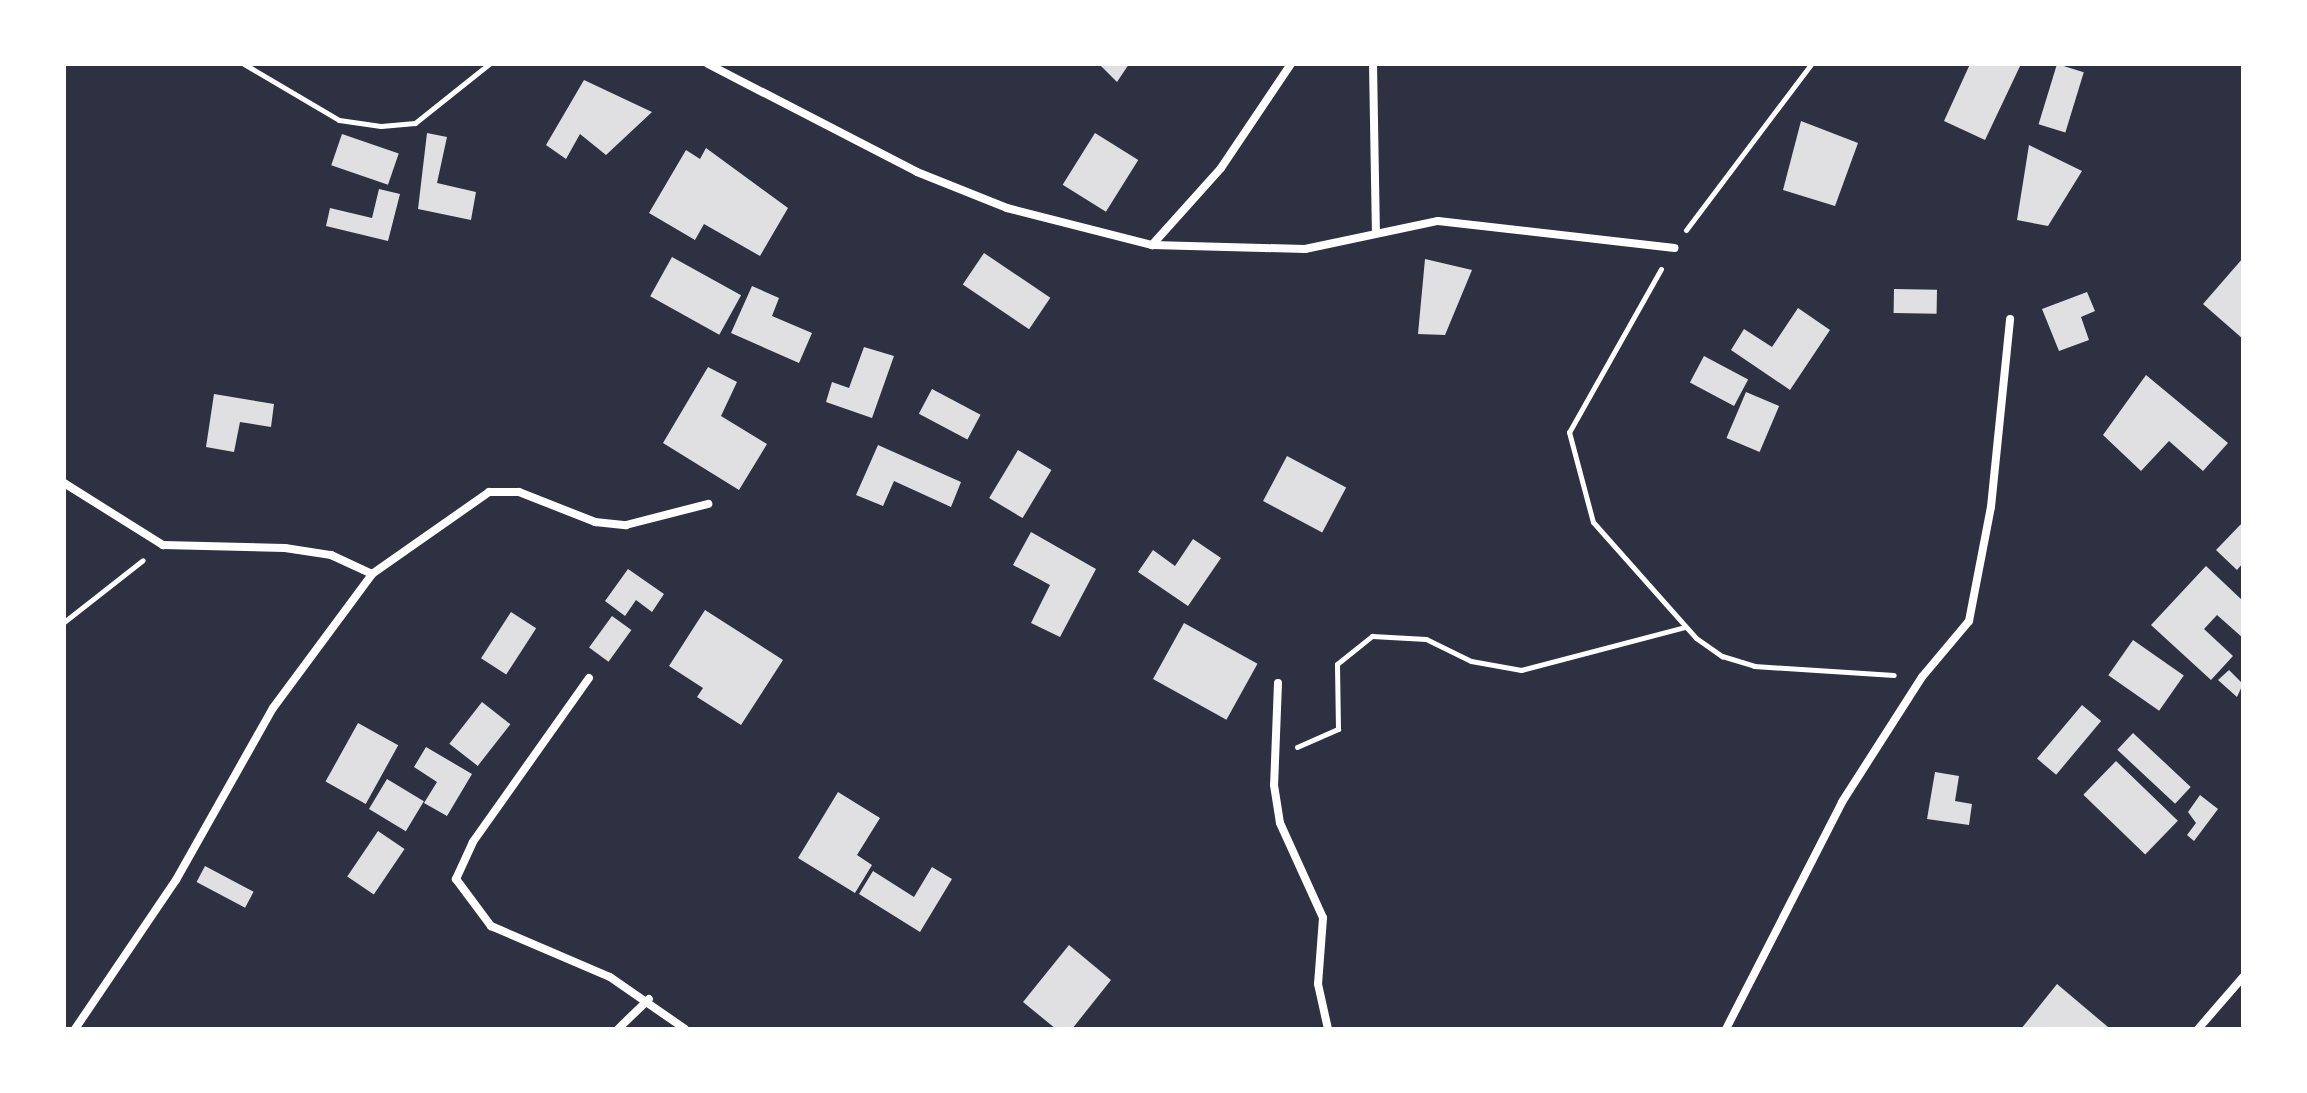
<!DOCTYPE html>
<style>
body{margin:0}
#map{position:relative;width:2307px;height:1093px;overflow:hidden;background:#2d3142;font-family:Manrope,sans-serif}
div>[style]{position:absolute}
.building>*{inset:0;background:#e0e0e3;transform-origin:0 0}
.path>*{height:5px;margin:-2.5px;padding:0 2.5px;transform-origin:2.5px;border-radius:2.5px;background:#fff}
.minor>*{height:8px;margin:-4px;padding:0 4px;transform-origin:4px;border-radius:4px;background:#fff}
span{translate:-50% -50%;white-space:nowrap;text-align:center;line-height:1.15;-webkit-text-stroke:7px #fff;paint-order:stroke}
.frame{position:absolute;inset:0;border:66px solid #fff;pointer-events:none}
</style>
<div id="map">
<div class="building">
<div style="clip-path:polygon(1099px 64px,1129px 64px,1117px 82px)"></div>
<div style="clip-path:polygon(1970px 64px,2021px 64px,1985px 140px,1944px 121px)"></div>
<div style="left:2057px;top:64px;width:28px;height:63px;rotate:17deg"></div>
<div style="clip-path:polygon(584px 80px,652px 112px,606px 155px,580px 134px,566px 159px,546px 145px)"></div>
<div style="clip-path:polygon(1801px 121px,1858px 143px,1835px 206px,1783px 190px)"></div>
<div style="clip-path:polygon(427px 133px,447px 137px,437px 183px,476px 192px,471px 220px,418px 209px)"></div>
<div style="left:1095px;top:133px;width:51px;height:61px;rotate:32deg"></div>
<div style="left:342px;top:134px;width:60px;height:33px;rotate:19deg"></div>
<div style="clip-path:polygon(2029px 145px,2082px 171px,2048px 226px,2017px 220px)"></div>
<div style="clip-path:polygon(706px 148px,788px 208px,760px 256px,704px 224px,695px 240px,649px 213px,686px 150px,700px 159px)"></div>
<div style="clip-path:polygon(379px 189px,400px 194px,388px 241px,326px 226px,330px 208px,372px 218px)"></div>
<div style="left:984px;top:253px;width:80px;height:38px;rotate:34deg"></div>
<div style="left:672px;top:257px;width:79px;height:45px;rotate:29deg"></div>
<div style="clip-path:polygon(2243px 258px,2243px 339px,2203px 304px)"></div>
<div style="clip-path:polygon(1425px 259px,1472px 270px,1445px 335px,1418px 334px)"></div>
<div style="clip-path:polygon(752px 286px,779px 298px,772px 316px,812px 333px,799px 363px,731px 333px)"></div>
<div style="left:1894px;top:289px;width:43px;height:24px;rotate:1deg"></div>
<div style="clip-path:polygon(2087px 292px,2095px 311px,2081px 317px,2089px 340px,2059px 351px,2042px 309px)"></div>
<div style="clip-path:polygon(1798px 308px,1830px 330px,1790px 390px,1731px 350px,1744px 329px,1772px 347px)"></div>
<div style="clip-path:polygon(864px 347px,894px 356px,872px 418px,826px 402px,832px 382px,849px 388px)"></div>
<div style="left:1704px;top:356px;width:50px;height:30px;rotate:28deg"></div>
<div style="clip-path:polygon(708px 367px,737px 382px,721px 416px,767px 444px,739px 490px,663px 443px)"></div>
<div style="clip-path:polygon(2146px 375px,2228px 443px,2203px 471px,2169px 441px,2141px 471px,2103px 435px)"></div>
<div style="left:932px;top:389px;width:55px;height:28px;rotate:28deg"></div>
<div style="left:1746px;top:392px;width:36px;height:50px;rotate:23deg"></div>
<div style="clip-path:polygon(214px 394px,274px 404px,271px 427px,240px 422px,234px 452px,206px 447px)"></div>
<div style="clip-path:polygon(878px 445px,961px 482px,951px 507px,894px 481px,883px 506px,856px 495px)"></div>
<div style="left:1018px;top:450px;width:39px;height:56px;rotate:31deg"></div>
<div style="left:1287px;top:456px;width:67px;height:51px;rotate:28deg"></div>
<div style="clip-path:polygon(2243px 522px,2243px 563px,2237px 570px,2216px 550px)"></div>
<div style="clip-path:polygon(1031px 532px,1096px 569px,1060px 637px,1031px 623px,1050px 585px,1013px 565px)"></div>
<div style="clip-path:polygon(1193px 539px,1221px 558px,1188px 606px,1138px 572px,1153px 550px,1175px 566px)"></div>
<div style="clip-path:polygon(2206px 566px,2243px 601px,2243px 638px,2217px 615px,2204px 629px,2233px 656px,2211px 680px,2151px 625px)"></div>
<div style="clip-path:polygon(628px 569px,664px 594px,652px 612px,636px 600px,625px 616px,605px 601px)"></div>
<div style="clip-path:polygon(705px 610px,783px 660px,741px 725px,697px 697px,703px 688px,669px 666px)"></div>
<div style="left:511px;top:612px;width:30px;height:55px;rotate:33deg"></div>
<div style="left:612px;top:616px;width:24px;height:39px;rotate:36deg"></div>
<div style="left:1184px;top:623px;width:84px;height:64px;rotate:29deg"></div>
<div style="left:2133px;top:640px;width:62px;height:43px;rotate:35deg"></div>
<div style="clip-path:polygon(2229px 670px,2243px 684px,2237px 697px,2218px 680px)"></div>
<div style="left:482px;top:702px;width:36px;height:53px;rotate:38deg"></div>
<div style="left:2082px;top:705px;width:25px;height:70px;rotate:40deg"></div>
<div style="left:358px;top:723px;width:46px;height:67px;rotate:29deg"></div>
<div style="left:2133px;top:733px;width:79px;height:23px;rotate:43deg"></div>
<div style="clip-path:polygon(426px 747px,472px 774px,447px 816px,424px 803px,437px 782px,414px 767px)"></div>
<div style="left:2116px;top:761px;width:86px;height:47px;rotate:44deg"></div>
<div style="clip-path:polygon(1935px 772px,1959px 776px,1955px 801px,1972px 804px,1969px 825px,1927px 819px)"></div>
<div style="left:387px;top:779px;width:43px;height:35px;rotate:31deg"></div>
<div style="clip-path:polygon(838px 792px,880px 818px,857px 855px,872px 865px,855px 893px,798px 858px)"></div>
<div style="clip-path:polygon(2200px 795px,2218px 809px,2194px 841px,2187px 835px,2196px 823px,2188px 812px)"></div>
<div style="left:378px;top:831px;width:32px;height:55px;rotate:34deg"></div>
<div style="left:205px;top:866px;width:55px;height:18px;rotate:28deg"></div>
<div style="clip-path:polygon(932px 867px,952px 879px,920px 932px,859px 894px,873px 871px,914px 897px)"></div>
<div style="clip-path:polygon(1069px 945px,1111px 980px,1072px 1029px,1056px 1029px,1023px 1002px)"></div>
<div style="clip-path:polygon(2057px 984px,2108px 1027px,2106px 1029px,2021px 1029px)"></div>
</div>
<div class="path">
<div style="left:244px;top:64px;width:110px;rotate:30.5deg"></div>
<div style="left:339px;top:120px;width:42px;rotate:8.1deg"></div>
<div style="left:381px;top:126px;width:34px;rotate:-5deg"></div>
<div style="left:415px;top:123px;width:95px;rotate:-38.6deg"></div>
<div style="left:1686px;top:230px;width:208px;rotate:-53deg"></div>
<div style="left:1661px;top:269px;width:187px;rotate:119.4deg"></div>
<div style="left:1569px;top:432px;width:93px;rotate:75.1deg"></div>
<div style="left:1593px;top:522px;width:155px;rotate:48.4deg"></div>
<div style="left:1696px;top:638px;width:32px;rotate:35deg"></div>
<div style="left:1722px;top:656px;width:34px;rotate:17deg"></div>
<div style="left:1754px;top:666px;width:140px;rotate:3.7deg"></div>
<div style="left:64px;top:622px;width:100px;rotate:-38.1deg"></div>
<div style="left:1297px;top:747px;width:45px;rotate:-23.7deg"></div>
<div style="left:1338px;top:729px;width:65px;rotate:-90.9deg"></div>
<div style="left:1337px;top:664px;width:45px;rotate:-38.7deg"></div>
<div style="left:1372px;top:636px;width:54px;rotate:3.2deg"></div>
<div style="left:1426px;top:639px;width:50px;rotate:26.1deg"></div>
<div style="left:1471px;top:661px;width:51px;rotate:10.2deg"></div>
<div style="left:1521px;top:670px;width:170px;rotate:-14.7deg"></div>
</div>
<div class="minor">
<div style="left:708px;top:64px;width:235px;rotate:27.3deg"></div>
<div style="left:917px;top:172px;width:97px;rotate:21.8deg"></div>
<div style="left:1007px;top:208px;width:150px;rotate:14.3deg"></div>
<div style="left:1152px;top:245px;width:153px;rotate:1.5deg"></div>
<div style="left:1305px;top:249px;width:136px;rotate:-11.9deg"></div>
<div style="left:1438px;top:221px;width:238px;rotate:6.5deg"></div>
<div style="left:1373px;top:64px;width:168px;rotate:89deg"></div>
<div style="left:1152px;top:245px;width:103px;rotate:-48.1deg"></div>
<div style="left:1221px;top:168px;width:125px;rotate:-56.1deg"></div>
<div style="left:64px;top:483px;width:117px;rotate:32.1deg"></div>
<div style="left:163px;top:545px;width:122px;rotate:1.4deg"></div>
<div style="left:285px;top:548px;width:47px;rotate:8.7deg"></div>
<div style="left:331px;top:555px;width:45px;rotate:24.9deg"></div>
<div style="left:589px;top:678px;width:201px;rotate:125.3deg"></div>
<div style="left:473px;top:842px;width:41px;rotate:114.7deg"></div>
<div style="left:456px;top:879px;width:59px;rotate:53.3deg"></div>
<div style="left:491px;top:926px;width:129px;rotate:23.2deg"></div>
<div style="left:610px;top:977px;width:91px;rotate:34.7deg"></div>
<div style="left:1278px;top:683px;width:102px;rotate:92.2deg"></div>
<div style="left:1274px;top:785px;width:38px;rotate:81deg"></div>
<div style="left:1280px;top:823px;width:104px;rotate:65.6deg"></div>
<div style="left:1323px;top:918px;width:66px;rotate:94.3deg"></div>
<div style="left:1318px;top:984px;width:46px;rotate:77.5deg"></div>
<div style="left:75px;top:1029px;width:180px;rotate:-55.9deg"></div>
<div style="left:176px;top:880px;width:197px;rotate:-60.6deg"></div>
<div style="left:273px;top:708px;width:167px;rotate:-53.5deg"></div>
<div style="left:372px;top:574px;width:143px;rotate:-35deg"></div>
<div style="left:489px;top:492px;width:30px"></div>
<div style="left:519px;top:492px;width:82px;rotate:21.5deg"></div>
<div style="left:595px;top:522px;width:31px;rotate:6deg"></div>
<div style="left:626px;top:525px;width:85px;rotate:-14.4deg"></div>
<div style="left:618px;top:1029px;width:43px;rotate:-44.1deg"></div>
<div style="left:1726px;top:1029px;width:255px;rotate:-62.9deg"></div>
<div style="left:1842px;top:802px;width:148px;rotate:-57.4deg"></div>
<div style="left:1922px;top:677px;width:73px;rotate:-50deg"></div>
<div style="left:1969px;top:621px;width:116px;rotate:-79.1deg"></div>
<div style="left:1991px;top:507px;width:189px;rotate:-84.2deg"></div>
<div style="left:2198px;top:1029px;width:69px;rotate:-49.1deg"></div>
</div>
<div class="frame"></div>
</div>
